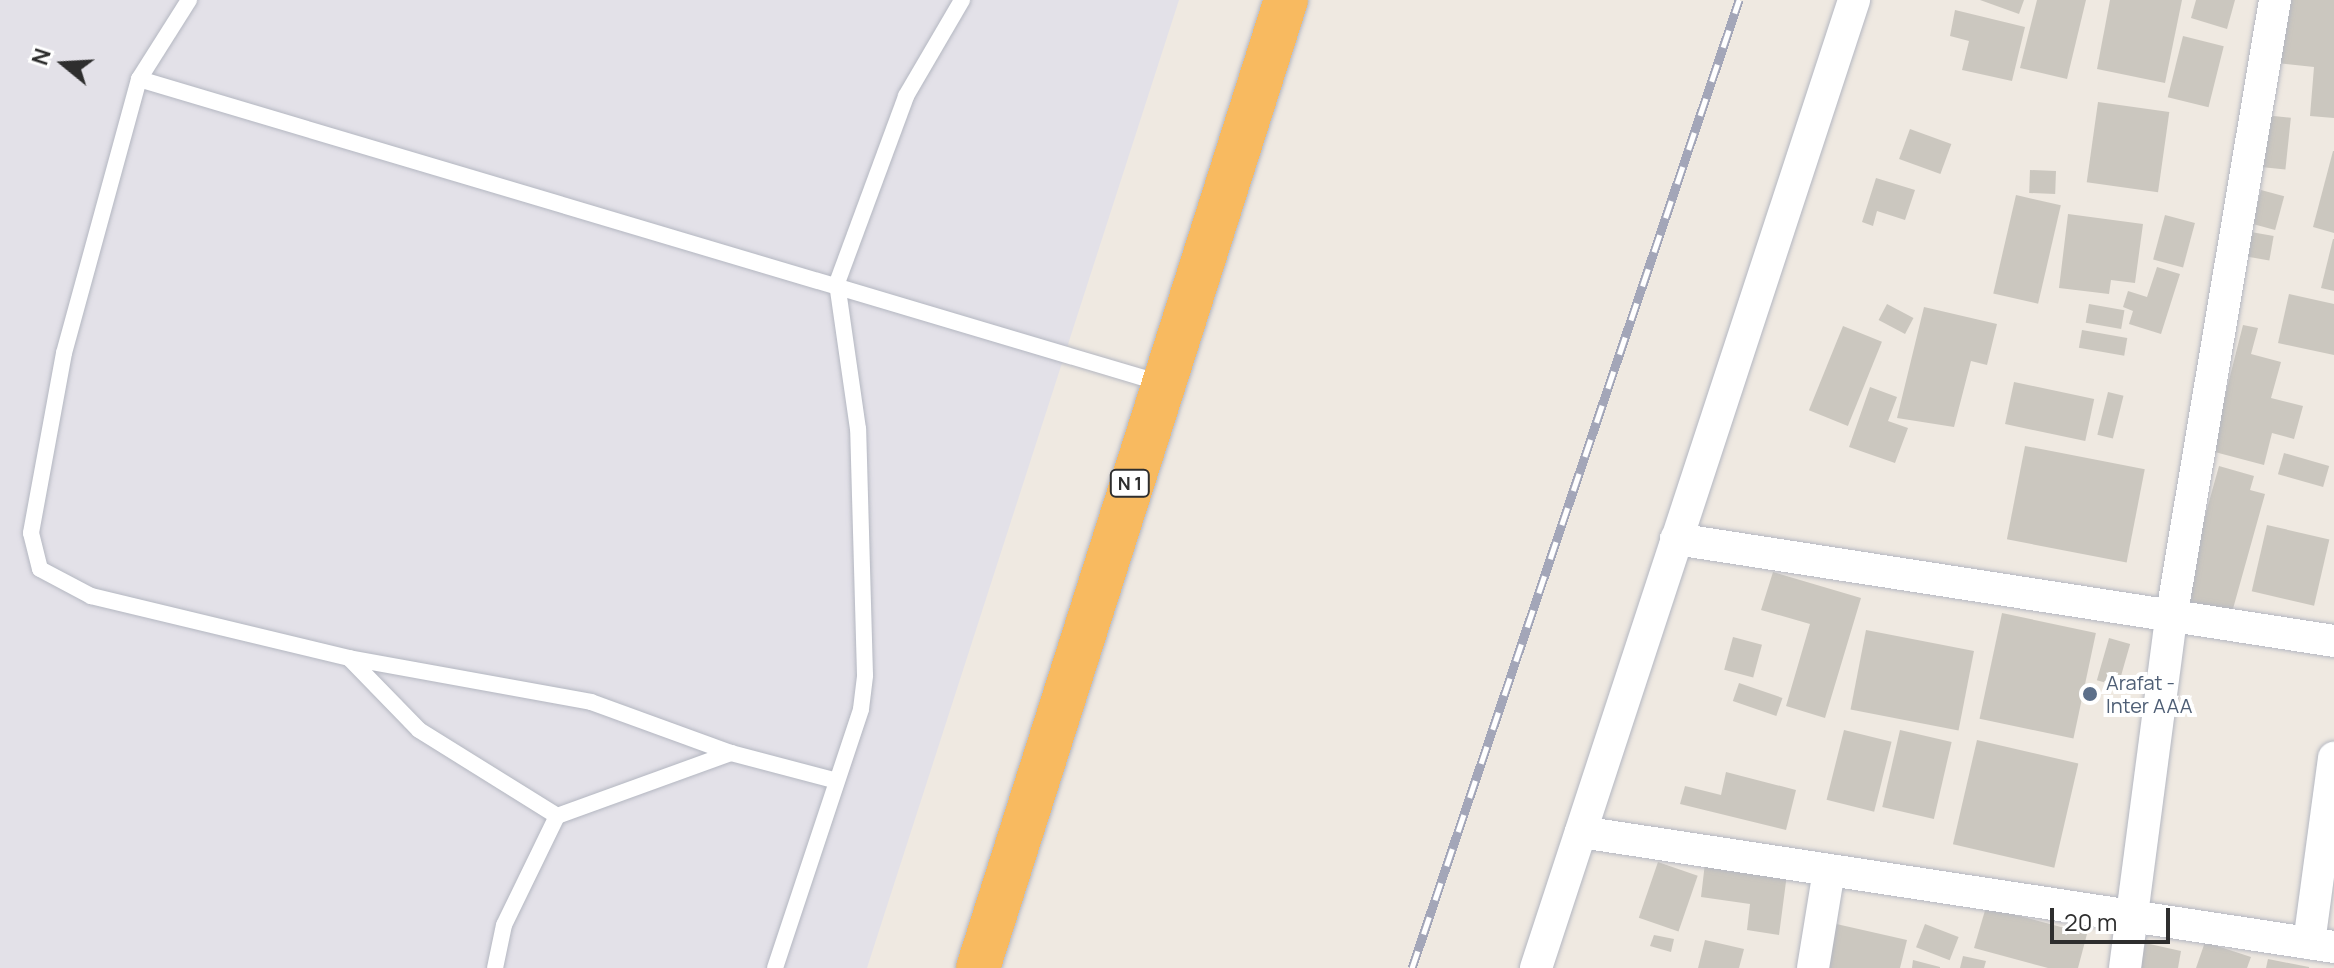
<!DOCTYPE html>
<style>
body{margin:0}
#map{position:relative;width:2334px;height:968px;overflow:hidden;background:#efe9e1;font-family:Manrope,sans-serif}
div>[style]{position:absolute}
.industrial>*{inset:0;background:#e3e1e8}
.building>*{inset:0;background:#cbc7bf;transform-origin:0 0}
.roads{filter:drop-shadow(0 0 2px #b4b7c1) drop-shadow(0 0 2px #b4b7c1)}
.service>*{height:16px;margin:-8px;padding:0 8px;transform-origin:8px;border-radius:8px;background:#fff}
.minor>*{height:32px;margin:-16px;padding:0 16px;transform-origin:16px;border-radius:16px;background:#fff}
.trunk>*{height:44px;margin:-22px;padding:0 22px;transform-origin:22px;border-radius:22px;background:#f8ba60}
.rail>*{height:9px;margin-top:-4.5px;transform-origin:0;background:repeating-linear-gradient(90deg,#fff 0 18px,#a3a6b8 0 36px);box-sizing:border-box;border-block:2px solid #a3a6b8}
.dots>*{width:22px;height:22px;translate:-50% -50%;box-sizing:border-box;border:4px solid #fff;border-radius:50%}
span{translate:-50% -50%;white-space:nowrap;text-align:center;line-height:1.15;-webkit-text-stroke:8px #fff;paint-order:stroke}
.shield-label span{padding:2px 6px;background:#fff;border:2px solid;border-radius:6px;-webkit-text-stroke-width:0}
.shield-label{font-size:18px;color:#2e2e2e;font-weight:700}
.service-label{font-size:20px;color:#4e5e75}
.left{translate:0 -50%;text-align:left}
.north{position:absolute;left:24px;top:24px;width:80px;height:80px;-webkit-text-stroke:6px #fff;paint-order:stroke;rotate:288deg;font-size:22px;font-weight:700;line-height:32px;text-align:center;color:#2e2e2e}
.north::after{content:'';display:block;margin:auto;width:28px;height:36px;background:#2e2e2e;clip-path:polygon(50% 0,100% 100%,50% 72%,0 100%)}
.scale{position:absolute;left:2050px;top:908px;width:120px;height:36px;box-sizing:border-box;border:4px solid #2e2e2e;border-top:0;padding-left:10px;font-size:24px;line-height:28px;white-space:nowrap;color:#2e2e2e;-webkit-text-stroke:6px #fff;paint-order:stroke}
</style>
<div id="map">
<div class="industrial">
<div style="clip-path:polygon(0 0,1179px 0,867px 968px,0 968px)"></div>
</div>
<div class="building">
<div style="clip-path:polygon(1980px 0,2024px 0,2019px 14px)"></div>
<div style="clip-path:polygon(2037px 0,2086px 0,2067px 79px,2020px 68px)"></div>
<div style="clip-path:polygon(2110px 0,2182px 0,2165px 83px,2097px 69px)"></div>
<div style="clip-path:polygon(2196px 0,2235px 0,2227px 29px,2191px 18px)"></div>
<div style="clip-path:polygon(2282px 0,2334px 0,2334px 118px,2310px 116px,2314px 67px,2277px 63px)"></div>
<div style="clip-path:polygon(1955px 10px,2025px 27px,2012px 81px,1962px 70px,1969px 41px,1950px 36px)"></div>
<div style="left:2183px;top:36px;width:42px;height:63px;rotate:14deg"></div>
<div style="left:2098px;top:102px;width:72px;height:81px;rotate:8deg"></div>
<div style="left:2264px;top:115px;width:27px;height:52px;rotate:6deg"></div>
<div style="left:1910px;top:129px;width:44px;height:32px;rotate:20deg"></div>
<div style="clip-path:polygon(2333px 151px,2334px 151px,2334px 233px,2313px 227px)"></div>
<div style="left:2030px;top:170px;width:26px;height:23px;rotate:2deg"></div>
<div style="clip-path:polygon(1876px 178px,1915px 190px,1905px 220px,1877px 211px,1873px 226px,1862px 222px)"></div>
<div style="left:2261px;top:190px;width:24px;height:35px;rotate:15deg"></div>
<div style="left:2016px;top:195px;width:46px;height:101px;rotate:13deg"></div>
<div style="clip-path:polygon(2068px 214px,2143px 224px,2135px 283px,2111px 280px,2109px 294px,2059px 288px)"></div>
<div style="left:2165px;top:215px;width:31px;height:46px;rotate:15deg"></div>
<div style="left:2251px;top:232px;width:23px;height:25px;rotate:10deg"></div>
<div style="clip-path:polygon(2333px 239px,2334px 239px,2334px 291px,2321px 288px)"></div>
<div style="clip-path:polygon(2157px 267px,2180px 274px,2161px 334px,2129px 324px,2133px 311px,2123px 307px,2128px 291px,2147px 297px)"></div>
<div style="clip-path:polygon(2289px 294px,2334px 304px,2334px 355px,2278px 343px)"></div>
<div style="left:1887px;top:304px;width:30px;height:18px;rotate:28deg"></div>
<div style="left:2089px;top:304px;width:36px;height:19px;rotate:10deg"></div>
<div style="clip-path:polygon(1924px 307px,1997px 324px,1987px 365px,1971px 361px,1954px 427px,1897px 418px)"></div>
<div style="clip-path:polygon(2243px 325px,2258px 328px,2251px 354px,2281px 362px,2271px 398px,2303px 406px,2294px 439px,2272px 433px,2264px 465px,2211px 451px)"></div>
<div style="left:1843px;top:326px;width:42px;height:91px;rotate:22deg"></div>
<div style="left:2082px;top:330px;width:46px;height:18px;rotate:10deg"></div>
<div style="left:2014px;top:382px;width:82px;height:43px;rotate:12deg"></div>
<div style="clip-path:polygon(1870px 387px,1897px 397px,1888px 421px,1908px 428px,1895px 463px,1849px 447px)"></div>
<div style="left:2108px;top:392px;width:16px;height:44px;rotate:14deg"></div>
<div style="left:2025px;top:446px;width:122px;height:95px;rotate:11deg"></div>
<div style="left:2284px;top:453px;width:47px;height:22px;rotate:16deg"></div>
<div style="clip-path:polygon(2219px 466px,2254px 476px,2250px 490px,2265px 494px,2231px 616px,2181px 602px)"></div>
<div style="left:2267px;top:525px;width:64px;height:68px;rotate:13deg"></div>
<div style="clip-path:polygon(1773px 572px,1861px 598px,1825px 718px,1786px 706px,1810px 624px,1761px 610px)"></div>
<div style="left:2002px;top:613px;width:96px;height:108px;rotate:12deg"></div>
<div style="left:1866px;top:630px;width:110px;height:81px;rotate:11deg"></div>
<div style="left:1733px;top:637px;width:30px;height:34px;rotate:15deg"></div>
<div style="left:2109px;top:638px;width:22px;height:44px;rotate:16deg"></div>
<div style="left:1739px;top:683px;width:46px;height:19px;rotate:19deg"></div>
<div style="left:1844px;top:730px;width:49px;height:72px;rotate:14deg"></div>
<div style="left:1900px;top:730px;width:53px;height:79px;rotate:13deg"></div>
<div style="left:1977px;top:740px;width:104px;height:107px;rotate:13deg"></div>
<div style="clip-path:polygon(1726px 772px,1796px 790px,1786px 830px,1680px 804px,1685px 786px,1721px 795px)"></div>
<div style="left:1658px;top:862px;width:42px;height:59px;rotate:19deg"></div>
<div style="clip-path:polygon(1705px 863px,1787px 874px,1779px 935px,1747px 930px,1750px 904px,1701px 897px)"></div>
<div style="clip-path:polygon(1986px 907px,2087px 934px,2078px 968px,2048px 968px,1974px 948px)"></div>
<div style="clip-path:polygon(1832px 923px,1907px 940px,1900px 968px,1821px 968px)"></div>
<div style="left:1925px;top:924px;width:36px;height:25px;rotate:21deg"></div>
<div style="clip-path:polygon(1654px 935px,1674px 939px,1671px 952px,1650px 946px)"></div>
<div style="clip-path:polygon(1705px 940px,1744px 949px,1739px 968px,1698px 968px)"></div>
<div style="clip-path:polygon(2205px 942px,2251px 957px,2247px 968px,2196px 968px)"></div>
<div style="clip-path:polygon(2145px 943px,2181px 951px,2178px 968px,2140px 968px)"></div>
<div style="clip-path:polygon(1963px 956px,1986px 961px,1984px 968px,1960px 968px)"></div>
<div style="clip-path:polygon(2268px 959px,2309px 967px,2309px 968px,2266px 968px)"></div>
<div style="clip-path:polygon(1913px 960px,1940px 967px,1940px 968px,1912px 968px)"></div>
</div>
<div class="roads">
<div class="service">
<div style="left:189px;top:0;width:93px;rotate:122.3deg"></div>
<div style="left:139px;top:79px;width:284px;rotate:105.3deg"></div>
<div style="left:64px;top:353px;width:183px;rotate:100.4deg"></div>
<div style="left:31px;top:533px;width:37px;rotate:76deg"></div>
<div style="left:40px;top:569px;width:58px;rotate:27.9deg"></div>
<div style="left:91px;top:596px;width:265px;rotate:13.5deg"></div>
<div style="left:349px;top:658px;width:246px;rotate:10.3deg"></div>
<div style="left:591px;top:702px;width:149px;rotate:20deg"></div>
<div style="left:731px;top:753px;width:106px;rotate:14.7deg"></div>
<div style="left:139px;top:79px;width:1066px;rotate:16.57deg"></div>
<div style="left:349px;top:658px;width:100px;rotate:45.8deg"></div>
<div style="left:419px;top:730px;width:163px;rotate:31.9deg"></div>
<div style="left:557px;top:816px;width:121px;rotate:115.9deg"></div>
<div style="left:504px;top:925px;width:44px;rotate:101.8deg"></div>
<div style="left:557px;top:816px;width:185px;rotate:-19.9deg"></div>
<div style="left:775px;top:968px;width:273px;rotate:-71.6deg"></div>
<div style="left:861px;top:709px;width:34px;rotate:-83deg"></div>
<div style="left:865px;top:675px;width:246px;rotate:-91.6deg"></div>
<div style="left:858px;top:429px;width:148px;rotate:-98.2deg"></div>
<div style="left:837px;top:283px;width:199px;rotate:-69.7deg"></div>
<div style="left:906px;top:96px;width:111px;rotate:-59.7deg"></div>
</div>
<div class="minor">
<div style="left:1676px;top:539px;width:666px;rotate:8.81deg"></div>
<div style="left:1581px;top:832px;width:762px;rotate:8.68deg"></div>
<div style="left:2309px;top:943px;width:187px;rotate:-82.3deg"></div>
<div style="left:1536px;top:968px;width:1019px;rotate:-71.81deg"></div>
<div style="left:1813px;top:968px;width:99px;rotate:-80.7deg"></div>
<div style="left:2125px;top:968px;width:358px;rotate:-82.5deg"></div>
<div style="left:2172px;top:613px;width:622px;rotate:-80.46deg"></div>
</div>
<div class="trunk">
<div style="left:978px;top:968px;width:1016px;rotate:-72.35deg"></div>
</div>
</div>
<div class="rail">
<div style="left:1412px;top:968px;width:1022px;rotate:-71.33deg"></div>
</div>
<div class="dots">
<div style="left:2090px;top:694px;background:#5c6f8a"></div>
</div>
<div class="shield-label">
<span style="left:1130px;top:483px">N 1</span>
</div>
<div class="service-label">
<span class="left" style="left:2106px;top:694px">Arafat -<br>Inter AAA</span>
</div>
<div class="north">N</div>
<div class="scale">20 m</div>
</div>
